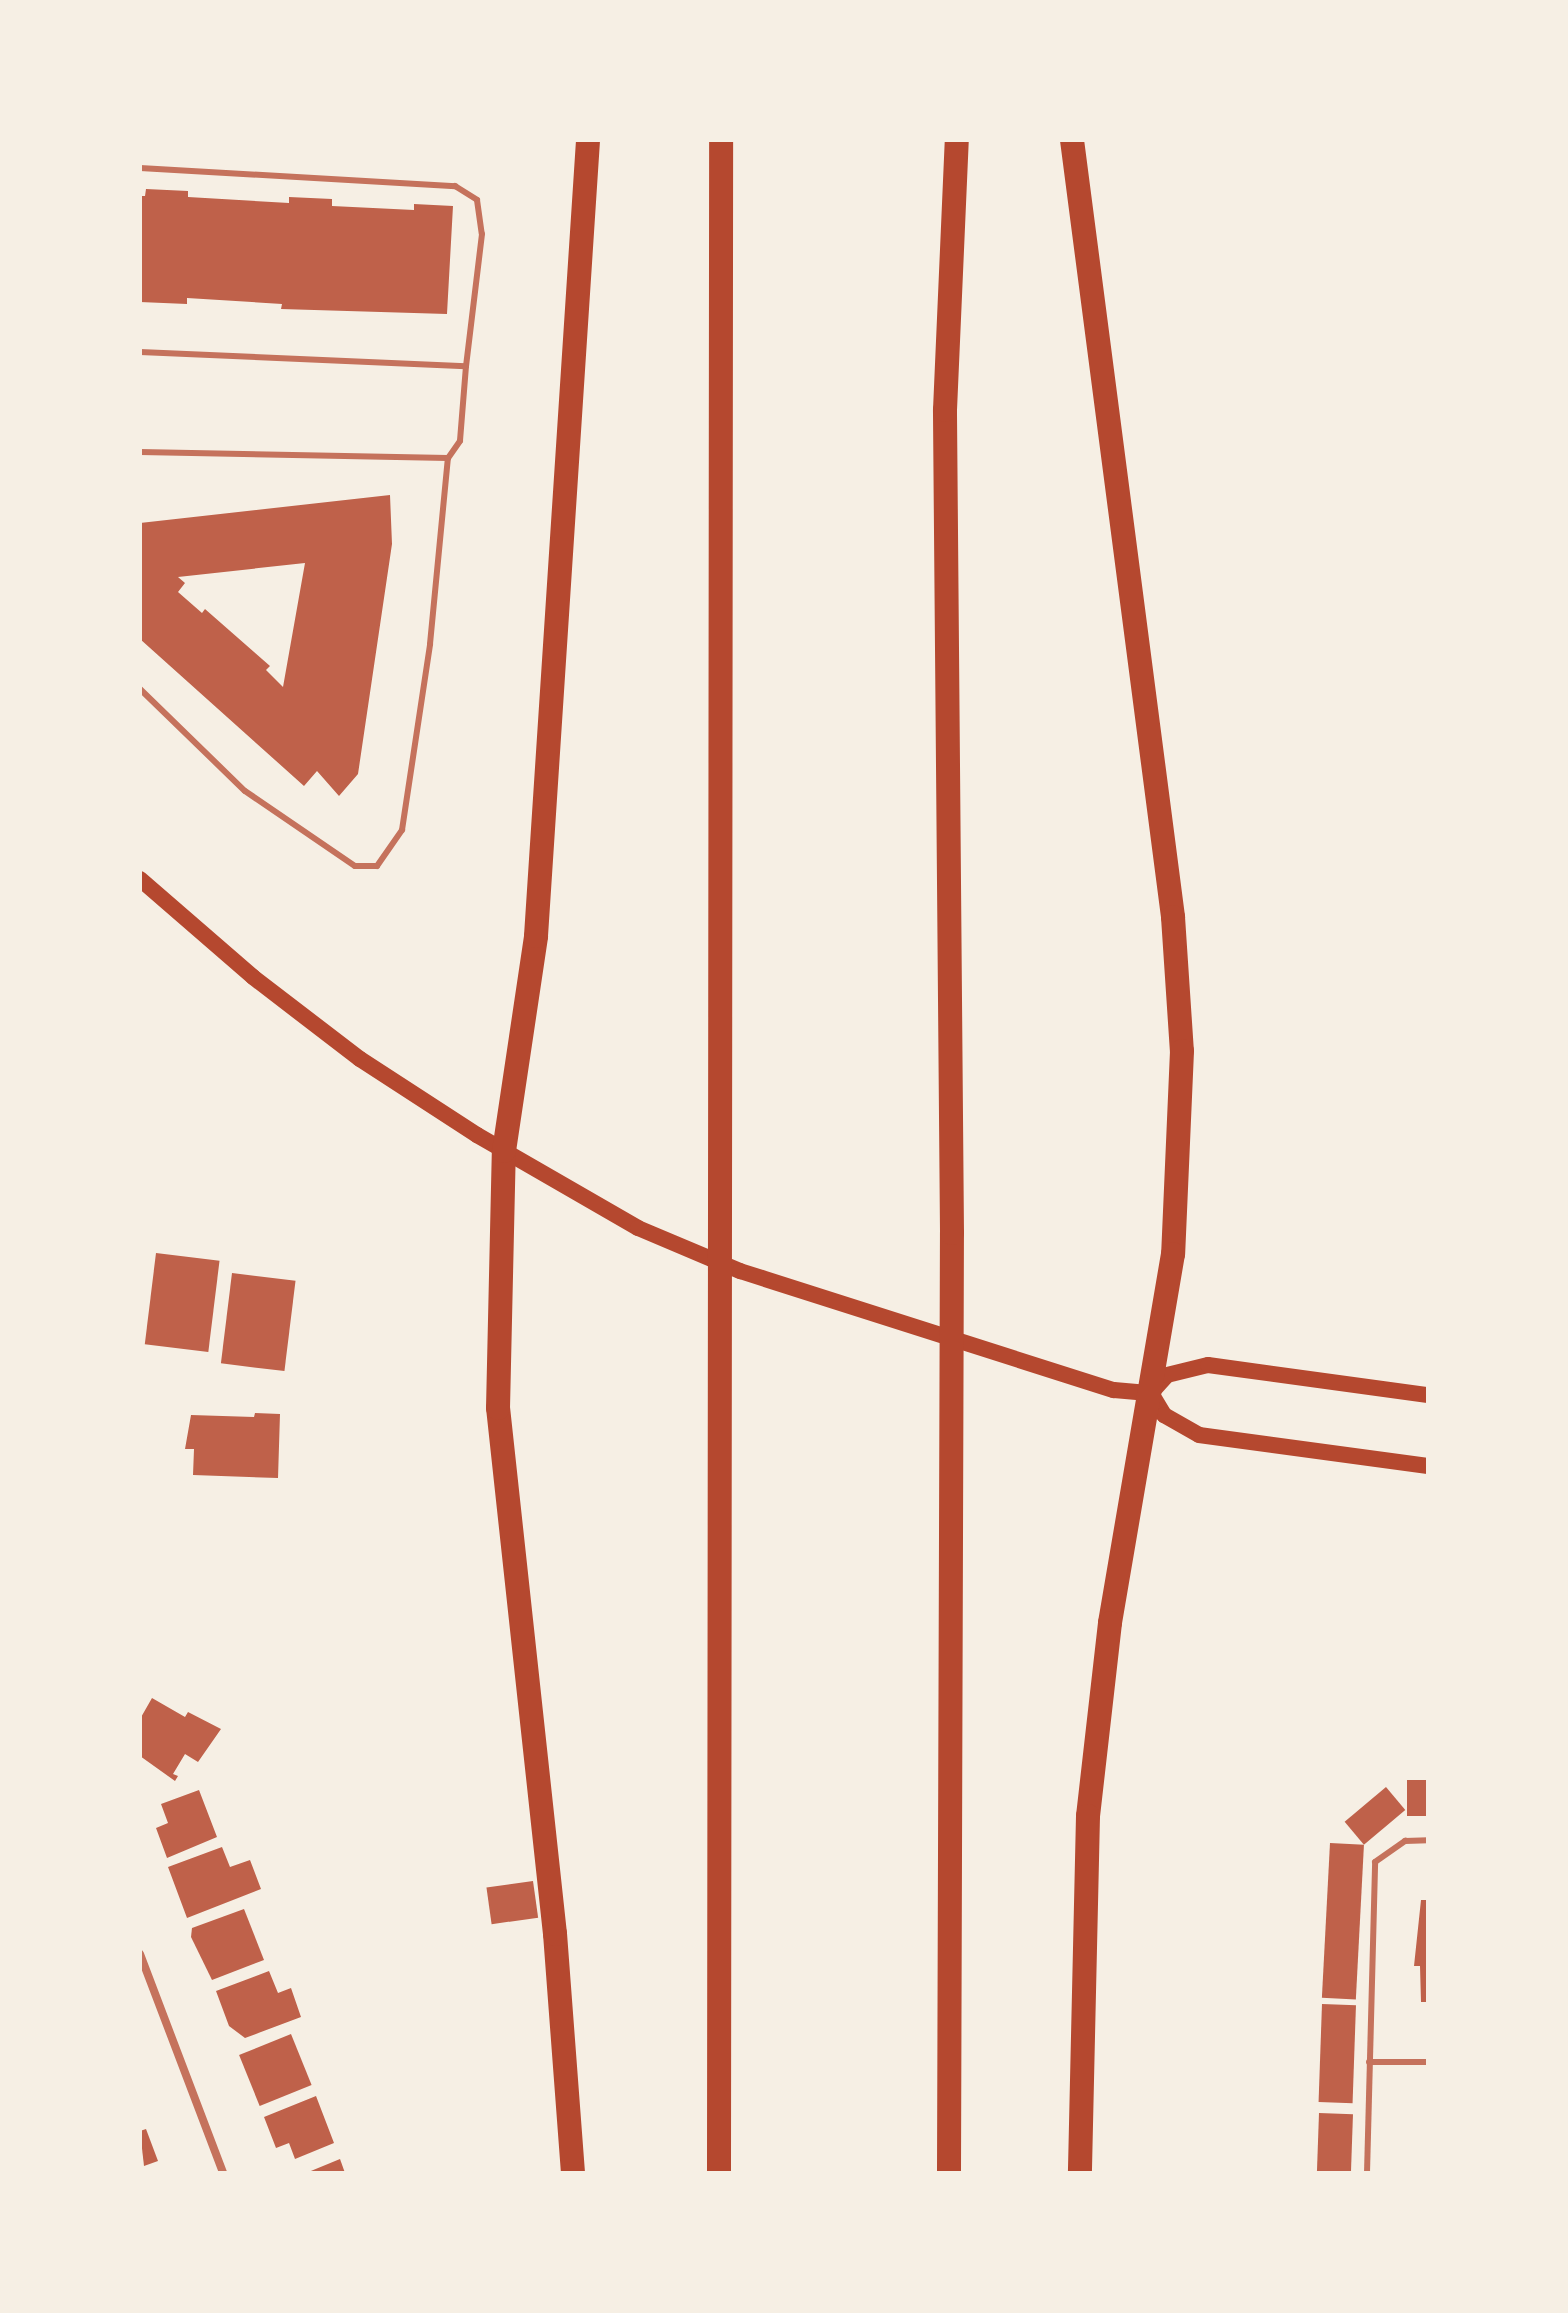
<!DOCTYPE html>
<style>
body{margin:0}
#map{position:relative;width:1568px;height:2313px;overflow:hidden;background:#f6efe4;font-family:Bitter,serif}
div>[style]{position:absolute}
.building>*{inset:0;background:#bf614a;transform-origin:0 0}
.service>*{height:6px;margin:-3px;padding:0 3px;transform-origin:3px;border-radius:3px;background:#c5725c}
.minor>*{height:8px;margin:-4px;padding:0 4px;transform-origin:4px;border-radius:4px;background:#c5725c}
.secondary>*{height:16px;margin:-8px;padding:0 8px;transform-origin:8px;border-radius:8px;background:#b5482f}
.motorway>*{height:24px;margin:-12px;padding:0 12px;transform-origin:12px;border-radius:12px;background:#b5482f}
span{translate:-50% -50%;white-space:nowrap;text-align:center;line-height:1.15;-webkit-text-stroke:6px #f6efe4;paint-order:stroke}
.frame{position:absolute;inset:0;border:142px solid #f6efe4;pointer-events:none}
</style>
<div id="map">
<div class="building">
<div style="clip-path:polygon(146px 189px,188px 191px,188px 197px,289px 203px,289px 197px,332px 199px,332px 206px,414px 210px,414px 204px,453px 206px,447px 314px,281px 309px,282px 304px,187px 298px,187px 304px,140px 302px,140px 196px,145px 196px)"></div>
<div style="clip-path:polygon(evenodd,390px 495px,392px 544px,358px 774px,339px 796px,317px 771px,304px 786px,140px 639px,140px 523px,390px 495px,305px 563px,283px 687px,266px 670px,270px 666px,205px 609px,202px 613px,178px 592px,185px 583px,178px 577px,305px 563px)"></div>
<div style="left:156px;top:1253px;width:64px;height:92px;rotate:7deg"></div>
<div style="left:232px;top:1273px;width:64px;height:91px;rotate:7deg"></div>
<div style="clip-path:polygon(255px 1413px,280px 1414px,278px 1478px,193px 1475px,194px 1449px,185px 1449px,191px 1415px,254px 1417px)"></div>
<div style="clip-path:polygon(152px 1698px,185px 1717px,188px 1712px,221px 1729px,198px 1762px,185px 1754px,173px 1774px,178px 1776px,175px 1781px,140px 1756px,140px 1719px)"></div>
<div style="left:1407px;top:1780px;width:21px;height:36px"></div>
<div style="left:1386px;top:1787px;width:30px;height:54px;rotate:50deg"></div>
<div style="clip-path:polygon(199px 1790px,217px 1837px,167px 1858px,156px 1828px,168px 1823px,161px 1804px)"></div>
<div style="left:1330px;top:1843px;width:34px;height:155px;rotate:3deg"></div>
<div style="clip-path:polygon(222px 1847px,230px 1867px,250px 1860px,261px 1889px,187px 1918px,168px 1867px)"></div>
<div style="left:533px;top:1881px;width:37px;height:47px;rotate:82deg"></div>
<div style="clip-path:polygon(1421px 1900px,1428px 1900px,1428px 2002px,1421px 2002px,1420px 1966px,1414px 1966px)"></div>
<div style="clip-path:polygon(244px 1909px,264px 1960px,212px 1980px,191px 1937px,192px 1928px)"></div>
<div style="clip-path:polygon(269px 1971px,278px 1993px,291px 1988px,301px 2017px,245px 2038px,229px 2026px,216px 1991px)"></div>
<div style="left:1322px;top:2004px;width:34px;height:98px;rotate:2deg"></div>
<div style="left:291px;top:2034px;width:55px;height:56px;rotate:68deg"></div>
<div style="clip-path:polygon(316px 2096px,334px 2143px,295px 2159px,289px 2143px,276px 2148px,264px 2117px)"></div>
<div style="left:1319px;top:2113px;width:34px;height:60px;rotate:2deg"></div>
<div style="clip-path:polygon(146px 2129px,158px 2161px,144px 2166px,140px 2131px)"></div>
<div style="clip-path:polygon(340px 2159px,345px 2173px,306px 2173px)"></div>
</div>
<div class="service">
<div style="left:140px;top:168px;width:316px;rotate:3.3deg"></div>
<div style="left:455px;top:186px;width:26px;rotate:32deg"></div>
<div style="left:477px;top:200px;width:34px;rotate:82deg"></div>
<div style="left:482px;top:234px;width:133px;rotate:96.9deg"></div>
<div style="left:140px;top:352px;width:326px;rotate:2.5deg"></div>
<div style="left:466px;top:366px;width:75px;rotate:94.6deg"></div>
<div style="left:460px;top:441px;width:21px;rotate:125deg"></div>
<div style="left:448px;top:458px;width:308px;rotate:-178.9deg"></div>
<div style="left:140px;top:689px;width:146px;rotate:44.2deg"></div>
<div style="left:245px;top:791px;width:133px;rotate:34.3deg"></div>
<div style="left:355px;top:866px;width:22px"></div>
<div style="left:377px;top:866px;width:44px;rotate:-55.2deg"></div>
<div style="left:402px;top:830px;width:188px;rotate:-81.4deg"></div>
<div style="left:430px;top:644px;width:187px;rotate:-84.5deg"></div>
<div style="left:1369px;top:2062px;width:59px"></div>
<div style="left:1367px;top:2173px;width:311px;rotate:-88.5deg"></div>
<div style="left:1375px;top:1862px;width:37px;rotate:-35deg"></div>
<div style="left:1405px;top:1841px;width:23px;rotate:-2deg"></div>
</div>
<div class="minor">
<div style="left:140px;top:1954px;width:234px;rotate:69.2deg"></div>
</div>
<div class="secondary">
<div style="left:140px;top:879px;width:150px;rotate:40.9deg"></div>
<div style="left:253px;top:977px;width:135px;rotate:37.5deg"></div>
<div style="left:360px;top:1059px;width:140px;rotate:33deg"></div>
<div style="left:477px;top:1135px;width:186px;rotate:30deg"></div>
<div style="left:638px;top:1228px;width:111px;rotate:22.9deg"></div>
<div style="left:740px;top:1271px;width:392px;rotate:17.7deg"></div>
<div style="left:1114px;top:1390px;width:37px;rotate:5deg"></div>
<div style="left:1151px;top:1393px;width:24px;rotate:-48deg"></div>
<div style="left:1167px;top:1375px;width:42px;rotate:-13.7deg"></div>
<div style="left:1208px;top:1365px;width:222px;rotate:7.8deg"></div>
<div style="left:1151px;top:1393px;width:26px;rotate:59deg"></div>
<div style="left:1164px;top:1415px;width:40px;rotate:29.7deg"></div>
<div style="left:1199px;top:1435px;width:231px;rotate:7.7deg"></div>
</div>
<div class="motorway">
<div style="left:1072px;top:140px;width:784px;rotate:82.59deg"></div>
<div style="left:1173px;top:917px;width:134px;rotate:86.2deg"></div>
<div style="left:1182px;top:1051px;width:203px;rotate:92.5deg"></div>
<div style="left:1173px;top:1254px;width:374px;rotate:99.7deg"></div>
<div style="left:1110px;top:1623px;width:194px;rotate:96.5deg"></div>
<div style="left:1088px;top:1816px;width:357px;rotate:91.3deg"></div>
<div style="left:573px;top:2173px;width:240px;rotate:-94.3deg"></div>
<div style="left:555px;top:1934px;width:529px;rotate:-96.18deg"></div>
<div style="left:498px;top:1408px;width:257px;rotate:-88.7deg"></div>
<div style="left:504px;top:1151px;width:217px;rotate:-81.5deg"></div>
<div style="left:536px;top:936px;width:798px;rotate:-86.26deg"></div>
<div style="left:719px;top:2173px;width:2033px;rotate:-89.94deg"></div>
<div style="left:949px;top:2173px;width:940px;rotate:-89.82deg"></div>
<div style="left:952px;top:1233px;width:823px;rotate:-90.49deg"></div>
<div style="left:945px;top:410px;width:270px;rotate:-87.5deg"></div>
</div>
<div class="frame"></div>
</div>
